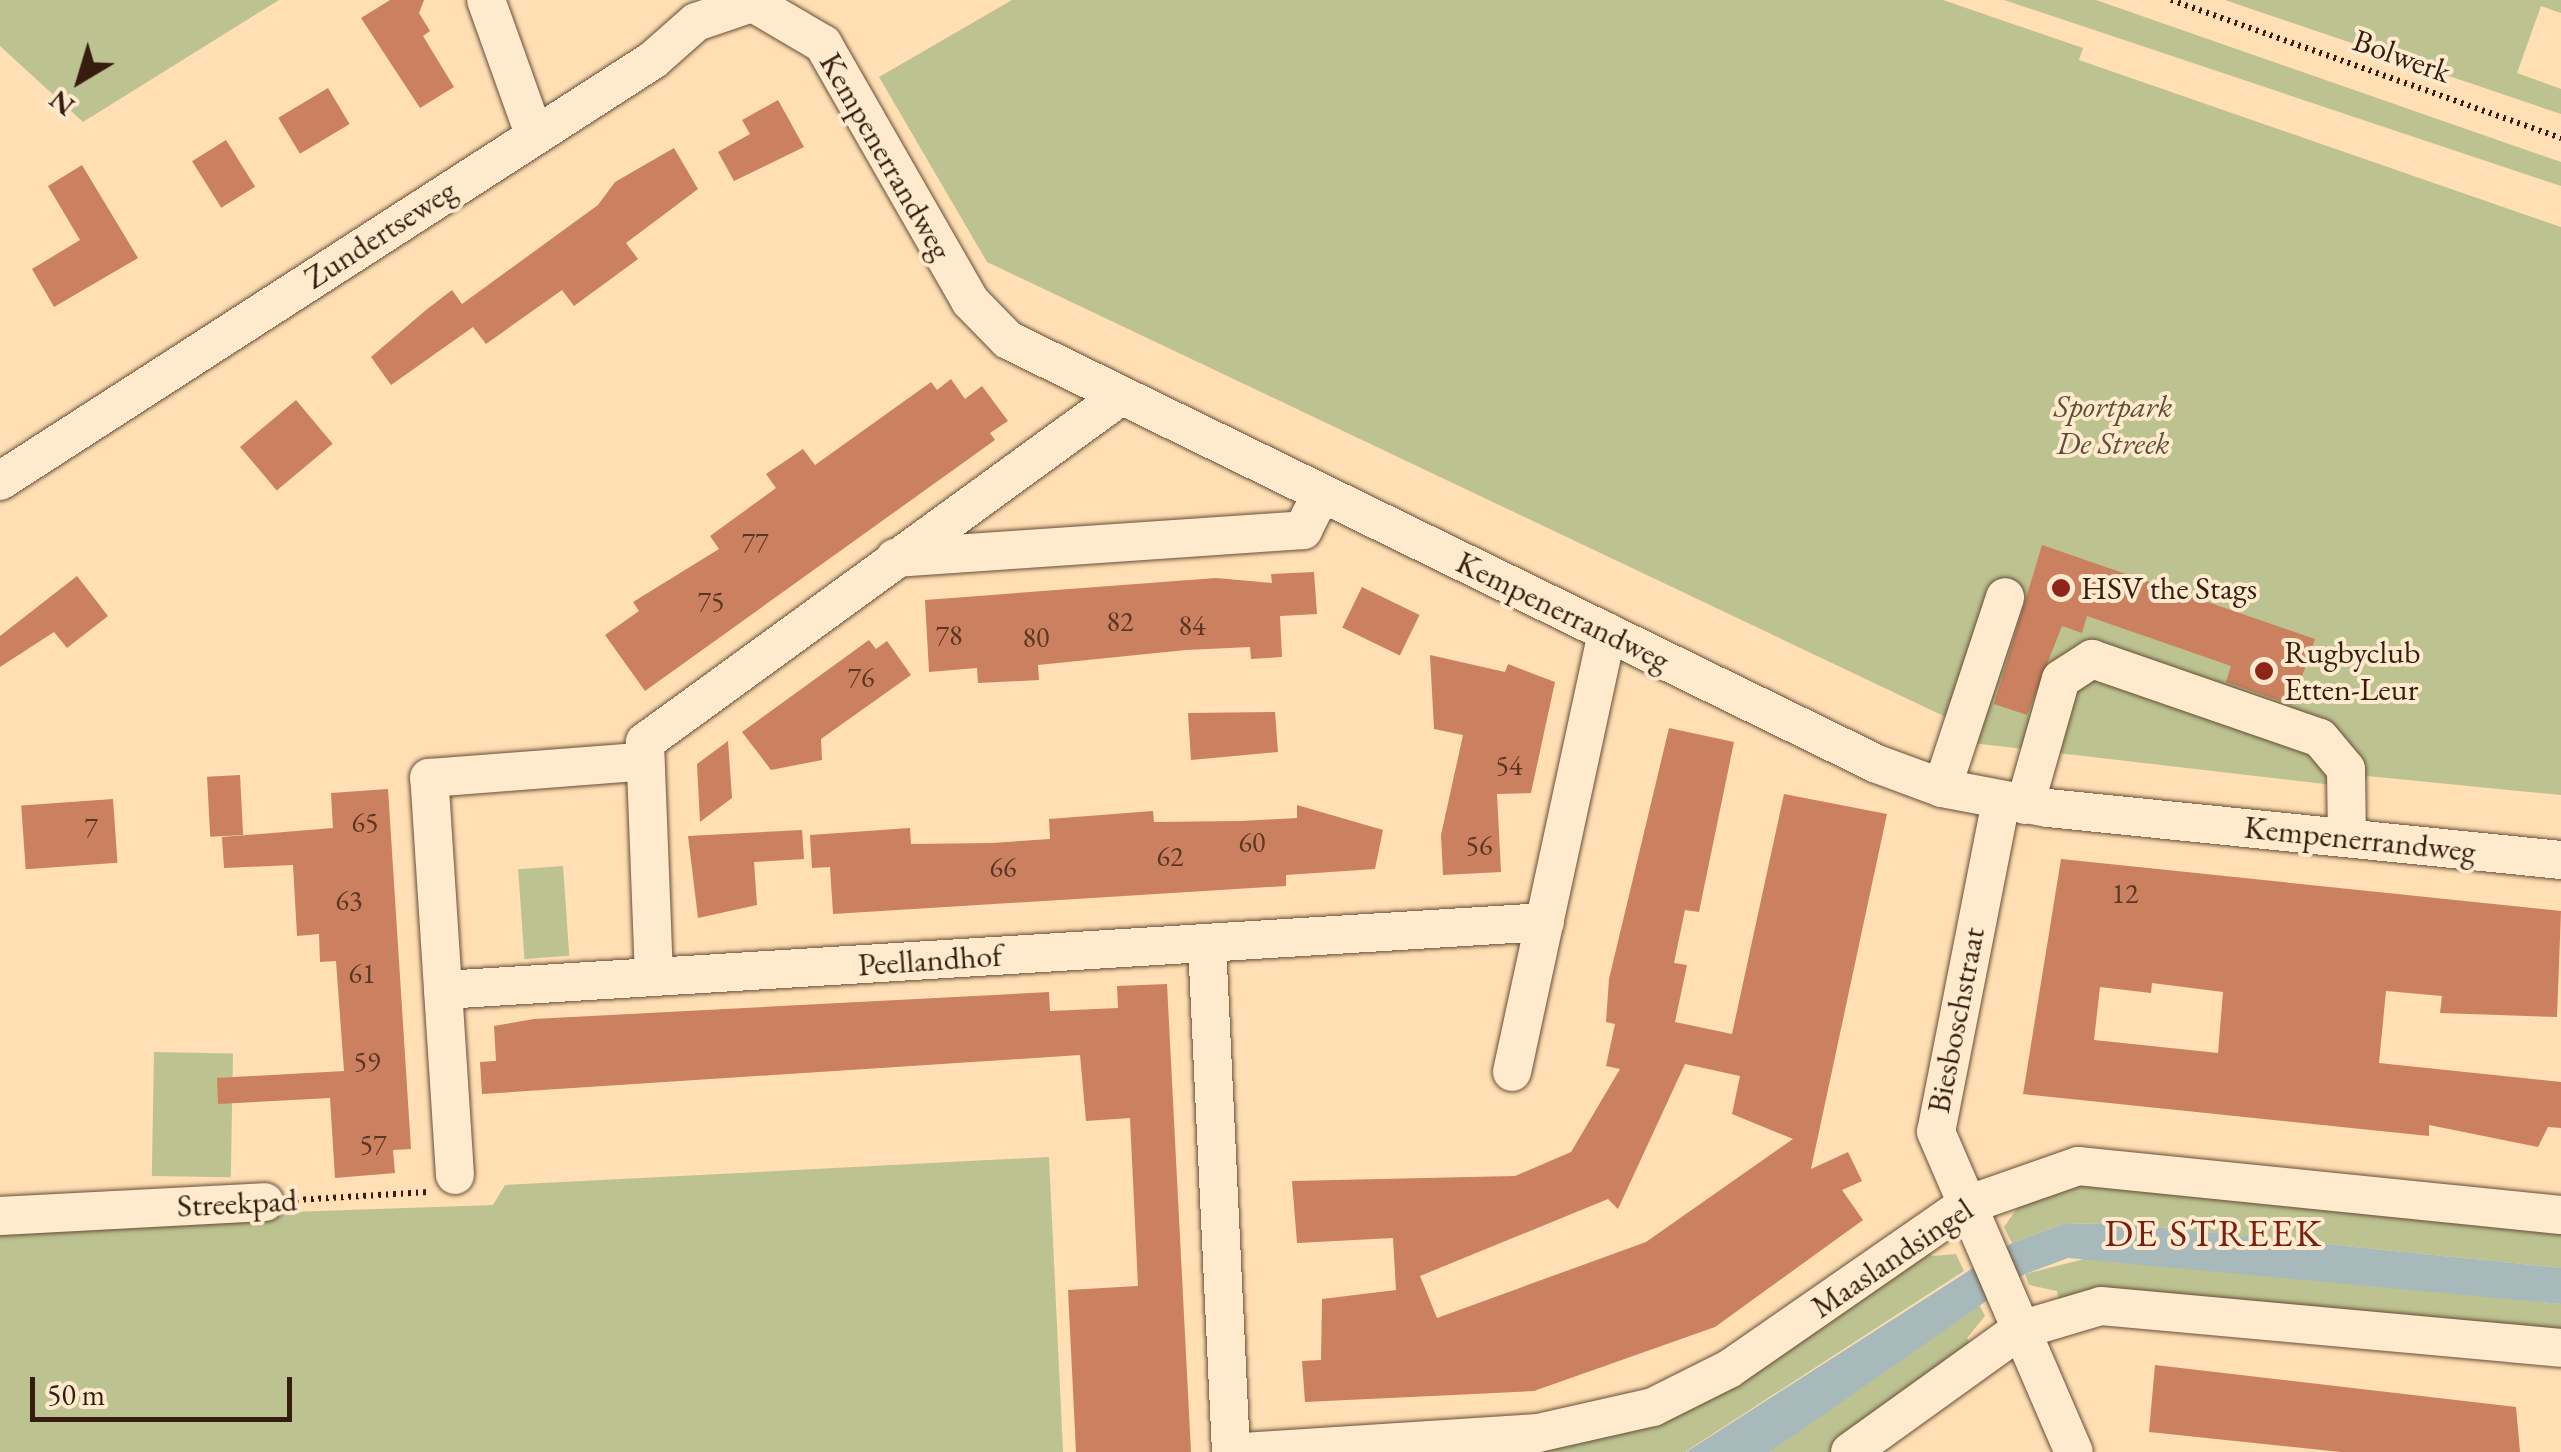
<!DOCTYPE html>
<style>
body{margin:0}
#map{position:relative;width:2561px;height:1452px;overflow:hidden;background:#ffdfb3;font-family:"EB Garamond",serif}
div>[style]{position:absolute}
.green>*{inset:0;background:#bcc390;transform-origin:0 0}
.water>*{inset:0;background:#a7b9ba}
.building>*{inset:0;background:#cb8160;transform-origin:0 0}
.path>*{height:6px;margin-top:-3px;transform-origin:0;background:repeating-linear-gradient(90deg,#361d0f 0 2.5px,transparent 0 7.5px)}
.roads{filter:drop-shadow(0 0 2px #684e38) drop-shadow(0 0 2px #684e38)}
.minor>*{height:38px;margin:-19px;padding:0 19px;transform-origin:19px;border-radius:19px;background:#ffeace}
.dots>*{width:28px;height:28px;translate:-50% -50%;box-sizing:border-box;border:5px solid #ffeace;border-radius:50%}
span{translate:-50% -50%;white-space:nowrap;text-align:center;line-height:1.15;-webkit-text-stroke:8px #ffeace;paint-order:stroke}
.number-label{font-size:28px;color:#5b3623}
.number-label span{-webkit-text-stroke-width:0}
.street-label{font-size:32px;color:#361d0f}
.park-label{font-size:32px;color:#5e4f36;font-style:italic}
.poi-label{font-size:32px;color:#361d0f}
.left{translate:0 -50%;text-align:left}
.quarter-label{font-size:38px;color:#7a1f14;letter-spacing:2.5px}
.north{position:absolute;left:30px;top:30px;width:100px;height:100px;-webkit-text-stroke:8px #ffeace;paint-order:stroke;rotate:218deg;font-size:28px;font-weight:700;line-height:40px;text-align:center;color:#361d0f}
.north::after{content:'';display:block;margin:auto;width:35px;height:45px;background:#361d0f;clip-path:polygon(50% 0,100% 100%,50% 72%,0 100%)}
.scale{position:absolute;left:30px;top:1377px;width:262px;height:45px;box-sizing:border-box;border:5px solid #361d0f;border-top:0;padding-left:12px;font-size:30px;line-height:35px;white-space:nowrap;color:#361d0f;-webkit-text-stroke:8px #ffeace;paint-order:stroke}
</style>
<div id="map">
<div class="green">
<div style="clip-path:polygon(0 0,279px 0,83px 122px,0 46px)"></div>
<div style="clip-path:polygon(1012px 0,1943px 0,2083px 48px,2079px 60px,2561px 227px,2561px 795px,2367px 776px,2364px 788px,2350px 787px,1972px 743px,1950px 719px,987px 262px,879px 77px)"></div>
<div style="clip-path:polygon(2004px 0,2096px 0,2561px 162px,2561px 186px)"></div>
<div style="clip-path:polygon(2225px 0,2561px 0,2561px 13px,2541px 6px,2517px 73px,2561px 89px,2561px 114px)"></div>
<div style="left:563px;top:866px;width:90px;height:45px;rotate:86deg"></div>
<div style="left:154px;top:1052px;width:79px;height:124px;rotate:1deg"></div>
<div style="clip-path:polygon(1049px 1157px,1063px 1452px,0 1452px,0 1222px,493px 1205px,505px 1185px)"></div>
<div style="clip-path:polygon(2059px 1179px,2561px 1225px,2561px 1268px,2119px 1223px,2063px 1224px,2012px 1243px,2004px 1227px,2018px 1207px,2014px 1193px)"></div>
<div style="clip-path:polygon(1925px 1245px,1932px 1256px,1956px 1254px,1964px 1271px,1685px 1452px,1414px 1452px,1550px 1443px)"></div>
<div style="clip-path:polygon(2092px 1257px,2561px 1304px,2561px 1338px,2059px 1302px,2057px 1291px,2029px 1285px,2025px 1274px)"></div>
<div style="clip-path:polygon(1979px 1304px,1985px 1316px,1967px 1338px,1974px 1349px,1831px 1452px,1770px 1452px)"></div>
</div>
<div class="water">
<div style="clip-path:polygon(2119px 1223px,2561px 1268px,2561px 1304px,2068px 1258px,2025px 1274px,1770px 1452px,1686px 1452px,2012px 1243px,2063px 1224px)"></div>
</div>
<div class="building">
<div style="clip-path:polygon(390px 0,424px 0,419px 13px,430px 31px,423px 36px,454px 87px,420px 108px,361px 18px)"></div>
<div style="left:328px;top:88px;width:42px;height:58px;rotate:59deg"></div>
<div style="clip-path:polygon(778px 100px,804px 147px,734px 181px,718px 152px,750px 134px,742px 120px)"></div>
<div style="left:226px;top:140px;width:55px;height:40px;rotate:58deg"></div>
<div style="clip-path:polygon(674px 148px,698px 189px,626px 243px,638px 259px,574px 306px,562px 290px,486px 344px,473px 327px,391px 385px,371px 357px,426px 310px,452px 290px,462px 304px,598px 205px,615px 182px)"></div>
<div style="clip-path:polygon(82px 165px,138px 258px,54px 307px,32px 269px,80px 240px,48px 186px)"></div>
<div style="clip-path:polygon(951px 379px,965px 399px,982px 386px,1008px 421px,990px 433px,995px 440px,645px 691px,605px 635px,639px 611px,633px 602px,719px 549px,710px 536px,776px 488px,766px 474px,803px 449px,815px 465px,931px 382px,937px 390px)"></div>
<div style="left:296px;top:400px;width:57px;height:73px;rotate:50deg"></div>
<div style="clip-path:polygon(2042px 545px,2315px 639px,2292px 705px,2226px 682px,2231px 666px,2087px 616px,2082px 633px,2062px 626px,2027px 715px,1994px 704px)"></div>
<div style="clip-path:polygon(1314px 572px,1317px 614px,1280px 616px,1282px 657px,1251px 659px,1250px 647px,1186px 650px,1038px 665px,1039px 680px,978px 683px,977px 668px,929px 672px,925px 600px,1216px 578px,1272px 583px,1271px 574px)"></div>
<div style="clip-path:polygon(77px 576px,108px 616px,67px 648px,54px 632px,0 667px,0 636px)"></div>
<div style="left:1362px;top:587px;width:64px;height:45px;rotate:26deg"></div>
<div style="clip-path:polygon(869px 640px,876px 649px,887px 641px,911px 675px,821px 739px,822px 760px,771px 770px,742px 732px)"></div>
<div style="clip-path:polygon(1430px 655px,1505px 672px,1508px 664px,1555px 682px,1531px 793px,1497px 794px,1501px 872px,1443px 875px,1441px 835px,1463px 735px,1434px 729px)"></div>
<div style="clip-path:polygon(1275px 712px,1278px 752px,1191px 760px,1188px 713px)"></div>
<div style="clip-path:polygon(evenodd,1669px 728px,1734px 742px,1699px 912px,1685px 910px,1674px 963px,1687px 965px,1675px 1022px,1732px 1034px,1784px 794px,1887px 814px,1811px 1169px,1848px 1152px,1862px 1181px,1842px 1190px,1863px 1220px,1715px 1327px,1534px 1391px,1305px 1402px,1302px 1361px,1321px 1360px,1322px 1299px,1396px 1290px,1393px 1238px,1297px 1243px,1292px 1181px,1515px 1176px,1571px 1152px,1620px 1069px,1606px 1066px,1615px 1024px,1606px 1022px,1609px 979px,1669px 728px,1685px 1064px,1740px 1076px,1732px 1114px,1793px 1139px,1646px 1242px,1437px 1318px,1420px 1276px,1608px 1199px,1618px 1209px,1685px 1064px)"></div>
<div style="clip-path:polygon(728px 741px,732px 798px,700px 822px,697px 764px)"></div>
<div style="left:240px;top:775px;width:60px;height:33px;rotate:87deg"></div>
<div style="clip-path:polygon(388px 789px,411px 1149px,393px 1150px,395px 1173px,335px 1178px,330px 1098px,218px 1104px,217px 1078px,344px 1071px,336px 961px,320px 962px,319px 934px,297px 936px,293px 865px,224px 868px,222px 837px,333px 828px,331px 793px)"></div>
<div style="left:113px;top:799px;width:64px;height:92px;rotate:86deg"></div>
<div style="clip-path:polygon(1297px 805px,1383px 830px,1375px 869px,1286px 875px,1286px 886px,833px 914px,830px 867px,812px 868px,810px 835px,910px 828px,911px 844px,992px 843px,1050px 839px,1049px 819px,1153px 811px,1154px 822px,1241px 821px,1297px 818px)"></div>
<div style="clip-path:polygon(802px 830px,804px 859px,754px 862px,757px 905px,698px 918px,688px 836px)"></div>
<div style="clip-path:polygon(evenodd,2061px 859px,2561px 911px,2557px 1017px,2440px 1013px,2442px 996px,2386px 991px,2379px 1063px,2561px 1082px,2561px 1128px,2548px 1127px,2538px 1147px,2429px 1125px,2429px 1136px,2023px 1094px,2061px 859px,2152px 983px,2223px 992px,2218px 1053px,2094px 1040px,2100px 987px,2151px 993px,2152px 983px)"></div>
<div style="clip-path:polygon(1167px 984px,1191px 1452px,1076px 1452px,1068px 1290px,1138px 1286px,1130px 1118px,1086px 1121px,1080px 1055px,482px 1094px,480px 1062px,496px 1061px,494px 1026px,534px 1019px,1049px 992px,1050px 1011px,1118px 1008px,1117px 986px)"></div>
<div style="clip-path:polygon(2155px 1365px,2516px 1407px,2520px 1452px,2341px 1452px,2149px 1432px)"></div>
</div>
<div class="path">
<div style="left:2171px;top:0;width:414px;rotate:19.5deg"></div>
<div style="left:296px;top:1200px;width:132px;rotate:-3.5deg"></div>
</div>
<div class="roads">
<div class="minor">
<div style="left:486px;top:0;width:142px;rotate:70.3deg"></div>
<div style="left:760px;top:7px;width:73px;rotate:30.4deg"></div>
<div style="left:823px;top:44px;width:296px;rotate:60.2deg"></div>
<div style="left:970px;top:301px;width:54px;rotate:45.7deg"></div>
<div style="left:1008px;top:340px;width:967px;rotate:26.01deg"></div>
<div style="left:1877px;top:764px;width:69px;rotate:20.3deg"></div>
<div style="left:1942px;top:788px;width:108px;rotate:10.7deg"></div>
<div style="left:2048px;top:808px;width:516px;rotate:5.79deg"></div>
<div style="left:0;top:481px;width:777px;rotate:-32.81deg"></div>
<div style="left:653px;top:60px;width:57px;rotate:-41.5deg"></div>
<div style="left:696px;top:22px;width:69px;rotate:-18.7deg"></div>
<div style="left:895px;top:558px;width:409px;rotate:-3.9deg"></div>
<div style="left:1303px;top:530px;width:40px;rotate:-63.4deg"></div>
<div style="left:1942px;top:788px;width:201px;rotate:-71.7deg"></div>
<div style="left:2001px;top:801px;width:337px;rotate:101.1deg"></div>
<div style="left:1936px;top:1132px;width:348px;rotate:66.7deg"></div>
<div style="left:2025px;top:805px;width:131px;rotate:-74.1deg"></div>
<div style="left:2061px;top:679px;width:37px;rotate:-33deg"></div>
<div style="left:2092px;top:659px;width:241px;rotate:19.1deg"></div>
<div style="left:2320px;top:738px;width:40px;rotate:50deg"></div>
<div style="left:2346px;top:769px;width:69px;rotate:89.2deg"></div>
<div style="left:1207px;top:943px;width:510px;rotate:87.3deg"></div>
<div style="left:654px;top:977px;width:235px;rotate:-92.2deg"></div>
<div style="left:645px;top:742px;width:588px;rotate:-36.01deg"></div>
<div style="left:443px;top:990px;width:1104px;rotate:-3.53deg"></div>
<div style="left:1512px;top:1072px;width:450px;rotate:-77.8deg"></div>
<div style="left:455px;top:1175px;width:398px;rotate:-93.7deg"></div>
<div style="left:429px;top:778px;width:211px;rotate:-4.4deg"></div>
<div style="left:0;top:1216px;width:265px;rotate:-3deg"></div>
<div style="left:1243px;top:1452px;width:296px;rotate:-3.7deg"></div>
<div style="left:1538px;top:1433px;width:118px;rotate:-12.7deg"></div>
<div style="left:1653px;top:1407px;width:85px;rotate:-26.6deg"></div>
<div style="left:1729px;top:1369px;width:286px;rotate:-34.7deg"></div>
<div style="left:1964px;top:1206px;width:121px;rotate:-19.3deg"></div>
<div style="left:2078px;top:1166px;width:485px;rotate:5.8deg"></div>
<div style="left:1850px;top:1452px;width:209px;rotate:-35.7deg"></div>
<div style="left:2020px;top:1330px;width:84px;rotate:-16.5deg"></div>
<div style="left:2101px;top:1306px;width:462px;rotate:5.2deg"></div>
</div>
</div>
<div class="dots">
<div style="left:2061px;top:588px;background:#8f2418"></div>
<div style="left:2264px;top:671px;background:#8f2418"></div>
</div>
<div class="number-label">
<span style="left:755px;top:542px">77</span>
<span style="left:711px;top:601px">75</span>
<span style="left:1120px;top:621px">82</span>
<span style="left:1192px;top:625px">84</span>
<span style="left:949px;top:635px">78</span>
<span style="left:1036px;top:637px">80</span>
<span style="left:861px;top:677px">76</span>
<span style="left:1509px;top:765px">54</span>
<span style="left:365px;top:822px">65</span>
<span style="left:91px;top:827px">7</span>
<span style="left:1252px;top:842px">60</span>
<span style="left:1479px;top:845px">56</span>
<span style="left:1170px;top:856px">62</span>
<span style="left:1003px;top:867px">66</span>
<span style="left:2125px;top:893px">12</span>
<span style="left:349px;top:900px">63</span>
<span style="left:362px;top:973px">61</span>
<span style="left:367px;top:1061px">59</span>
<span style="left:373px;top:1144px">57</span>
</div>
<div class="street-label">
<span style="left:2402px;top:56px;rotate:20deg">Bolwerk</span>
<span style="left:886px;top:156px;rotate:60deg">Kempenerrandweg</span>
<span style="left:380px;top:234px;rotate:-33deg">Zundertseweg</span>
<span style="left:1563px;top:611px;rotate:26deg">Kempenerrandweg</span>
<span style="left:2360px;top:839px;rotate:6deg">Kempenerrandweg</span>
<span style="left:930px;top:960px;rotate:-4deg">Peellandhof</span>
<span style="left:1956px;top:1020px;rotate:-79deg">Biesboschstraat</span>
<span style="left:237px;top:1203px;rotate:-3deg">Streekpad</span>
<span style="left:1892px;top:1258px;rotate:-34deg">Maaslandsingel</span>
</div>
<div class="park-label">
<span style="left:2113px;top:425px">Sportpark<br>De Streek</span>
</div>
<div class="poi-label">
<span class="left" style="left:2081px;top:588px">HSV the Stags</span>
<span class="left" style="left:2284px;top:671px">Rugbyclub<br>Etten-Leur</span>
</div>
<div class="quarter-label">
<span style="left:2214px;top:1233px">DE STREEK</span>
</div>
<div class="north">N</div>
<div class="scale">50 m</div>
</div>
